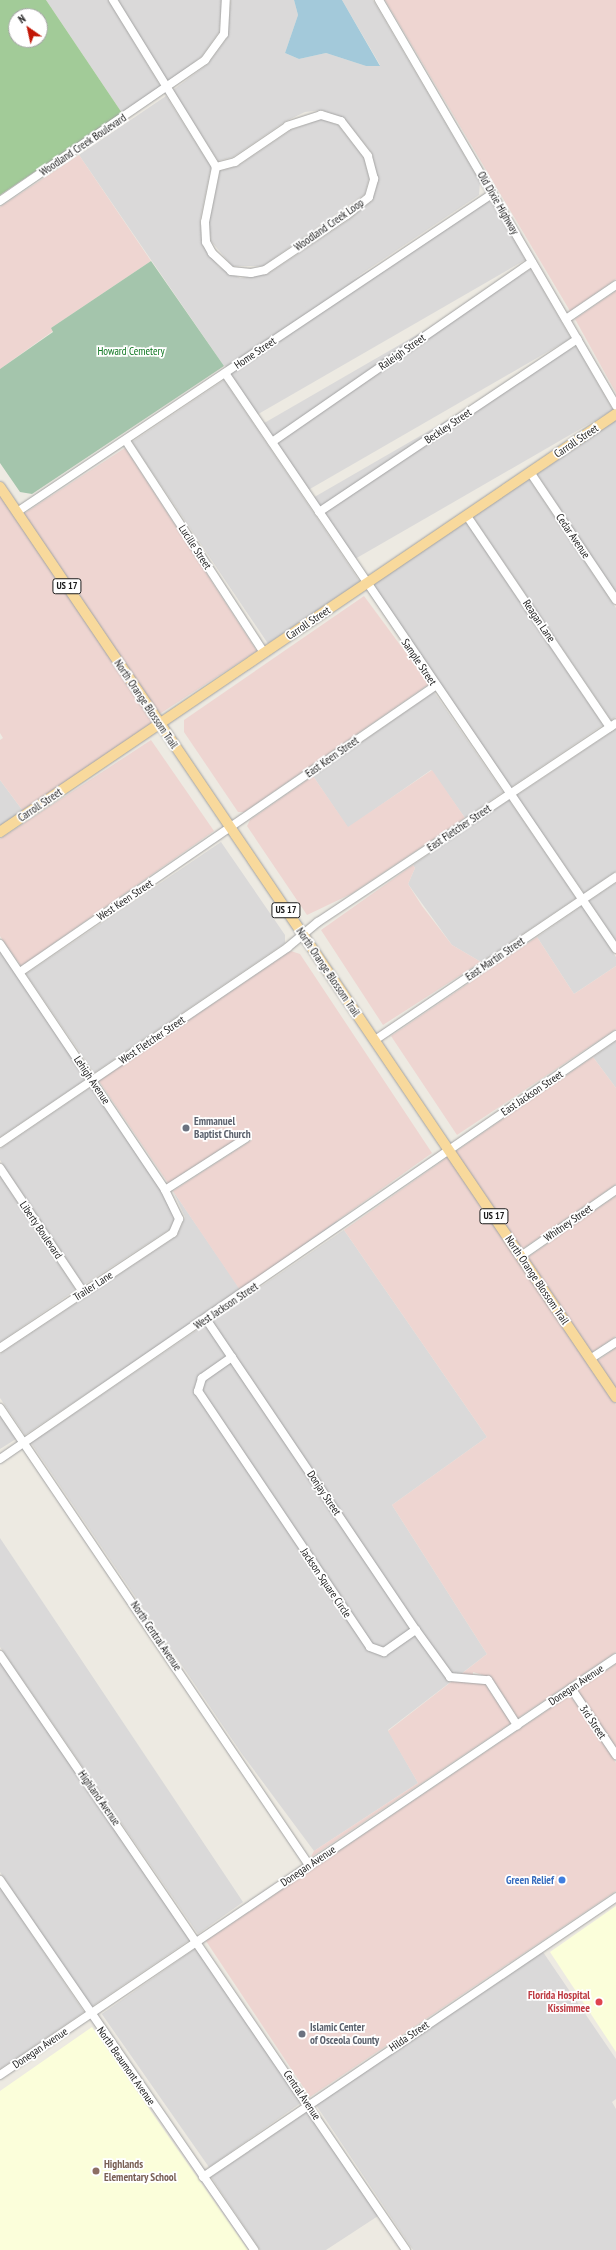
<!DOCTYPE html>
<style>
body{margin:0}
#map{position:relative;width:616px;height:2250px;overflow:hidden;background:#edeae2;font-family:"PT Sans Narrow",sans-serif}
div>[style]{position:absolute}
.residential>*{inset:0;background:#dad9d9;transform-origin:0 0}
.commercial>*{inset:0;background:#eed5d1;transform-origin:0 0}
.education>*{inset:0;background:#fbfeda}
.forest>*{inset:0;background:#a2cb98}
.cemetery>*{inset:0;background:#a4c5ac}
.water>*{inset:0;background:#a3c9da}
.roads{filter:drop-shadow(0 0 1px #a3a3a3) drop-shadow(0 0 1px #a3a3a3)}
.minor>*{height:8px;margin:-4px;padding:0 4px;transform-origin:4px;border-radius:4px;background:#fff}
.major>*{height:10px;margin:-5px;padding:0 5px;transform-origin:5px;border-radius:5px;background:#f8d99c}
.dots>*{width:11px;height:11px;translate:-50% -50%;box-sizing:border-box;border:2px solid #fff;border-radius:50%}
span{translate:-50% -50%;white-space:nowrap;text-align:center;line-height:1.15;-webkit-text-stroke:3.5px #fff;paint-order:stroke}
.shield-label span{padding:1px 3px;background:#fff;border:1px solid;border-radius:3px;-webkit-text-stroke-width:0}
.shield-label{font-size:10px;color:#1c1c1c;font-weight:700}
.street-label{font-size:11px;color:#1c1c1c}
.park-label{font-size:11px;color:#0e7620}
.worship-label{font-size:11px;color:#5b616d;font-weight:700}
.left{translate:0 -50%;text-align:left}
.shop-label{font-size:11px;color:#366cbe;font-weight:700}
.right{translate:-100% -50%;text-align:right}
.health-label{font-size:11px;color:#be3a42;font-weight:700}
.education-label{font-size:11px;color:#785e54;font-weight:700}
.north{position:absolute;left:8px;top:8px;width:40px;height:40px;box-sizing:border-box;background:#fff;border:1px solid #a4a4a4;border-radius:50%;rotate:326deg;font-size:11px;font-weight:700;line-height:16px;text-align:center;color:#1c1c1c}
.north::after{content:'';display:block;margin:auto;width:14px;height:18px;background:#c21706;clip-path:polygon(50% 0,100% 100%,50% 72%,0 100%)}
</style>
<div id="map">
<div class="residential">
<div style="clip-path:polygon(46px 0,108px 0,161px 87px,122px 113px)"></div>
<div style="clip-path:polygon(118px 0,222px 0,219px 32px,202px 56px,168px 82px)"></div>
<div style="clip-path:polygon(231px 0,294px 0,298px 15px,285px 53px,299px 59px,326px 53px,366px 66px,380px 65px,342px 0,373px 0,480px 182px,479px 195px,224px 366px,79px 155px,166px 96px,211px 167px,200px 220px,202px 244px,219px 267px,240px 278px,268px 274px,350px 219px,372px 201px,378px 181px,372px 153px,344px 118px,322px 110px,305px 112px,286px 121px,233px 157px,218px 161px,173px 90px,208px 64px,227px 38px)"></div>
<div style="clip-path:polygon(321px 119px,338px 125px,364px 158px,369px 178px,365px 194px,263px 266px,232px 266px,211px 241px,209px 222px,220px 171px,238px 166px,291px 130px)"></div>
<div style="left:491px;top:200px;width:69px;height:313px;rotate:60deg"></div>
<div style="left:531px;top:269px;width:80px;height:308px;rotate:60deg"></div>
<div style="left:576px;top:346px;width:74px;height:302px;rotate:60deg"></div>
<div style="left:224px;top:380px;width:243px;height:111px;rotate:56deg"></div>
<div style="clip-path:polygon(616px 420px,616px 593px,537px 474px)"></div>
<div style="clip-path:polygon(529px 479px,616px 608px,616px 717px,611px 720px,473px 517px)"></div>
<div style="left:466px;top:522px;width:245px;height:113px;rotate:56deg"></div>
<div style="clip-path:polygon(434px 692px,503px 792px,465px 818px,431px 770px,348px 828px,313px 776px)"></div>
<div style="clip-path:polygon(616px 729px,616px 871px,584px 893px,516px 796px)"></div>
<div style="clip-path:polygon(0 780px,23px 811px,0 826px)"></div>
<div style="clip-path:polygon(509px 800px,576px 898px,481px 962px,452px 945px,408px 884px,415px 868px,413px 865px)"></div>
<div style="clip-path:polygon(221px 842px,285px 935px,285px 943px,94px 1073px,26px 974px)"></div>
<div style="clip-path:polygon(616px 883px,616px 941px,589px 901px)"></div>
<div style="clip-path:polygon(582px 906px,616px 957px,616px 966px,574px 994px,537px 937px)"></div>
<div style="clip-path:polygon(0 951px,86px 1079px,0 1137px)"></div>
<div style="clip-path:polygon(616px 1041px,616px 1088px,593px 1057px)"></div>
<div style="clip-path:polygon(91px 1087px,162px 1192px,175px 1219px,170px 1229px,84px 1285px,0 1160px,0 1149px)"></div>
<div style="clip-path:polygon(0 1176px,76px 1290px,0 1342px)"></div>
<div style="clip-path:polygon(173px 1191px,240px 1289px,336px 1220px,338px 1222px,204px 1315px,25px 1435px,0 1398px,0 1354px,177px 1236px,185px 1217px)"></div>
<div style="clip-path:polygon(344px 1230px,487px 1437px,392px 1505px,487px 1654px,388px 1730px,418px 1783px,314px 1851px,242px 1754px,31px 1443px)"></div>
<div style="clip-path:polygon(0 1416px,16px 1439px,0 1449px)"></div>
<div style="clip-path:polygon(0 1538px,243px 1902px,198px 1934px,0 1647px)"></div>
<div style="clip-path:polygon(0 1662px,191px 1939px,91px 2007px,0 1872px)"></div>
<div style="clip-path:polygon(0 1887px,84px 2012px,0 2069px)"></div>
<div style="left:196px;top:1948px;width:187px;height:115px;rotate:55deg"></div>
<div style="clip-path:polygon(543px 1952px,616px 2059px,616px 2099px,612px 2102px,616px 2109px,616px 2250px,413px 2250px,316px 2105px)"></div>
<div style="clip-path:polygon(308px 2111px,378px 2216px,326px 2250px,260px 2250px,211px 2177px)"></div>
</div>
<div class="commercial">
<div style="clip-path:polygon(385px 0,616px 0,616px 279px,570px 311px)"></div>
<div style="clip-path:polygon(79px 155px,151px 261px,51px 328px,53px 331px,0 369px,0 207px)"></div>
<div style="clip-path:polygon(616px 291px,616px 393px,575px 319px)"></div>
<div style="left:125px;top:448px;width:242px;height:121px;rotate:57deg"></div>
<div style="clip-path:polygon(0 495px,153px 722px,23px 811px,0 780px,0 740px,3px 738px,0 733px)"></div>
<div style="clip-path:polygon(364px 596px,429px 684px,244px 812px,238px 812px,184px 732px,184px 720px)"></div>
<div style="clip-path:polygon(151px 740px,214px 831px,21px 966px,0 936px,0 839px)"></div>
<div style="clip-path:polygon(432px 770px,465px 818px,351px 894px,307px 915px,247px 826px,250px 820px,313px 776px,348px 827px)"></div>
<div style="clip-path:polygon(413px 865px,415px 868px,408px 884px,422px 906px,452px 945px,481px 962px,383px 1025px,321px 930px)"></div>
<div style="clip-path:polygon(537px 937px,574px 994px,616px 966px,616px 1029px,457px 1135px,391px 1036px)"></div>
<div style="clip-path:polygon(291px 951px,300px 954px,432px 1153px,240px 1290px,173px 1191px,252px 1140px,247px 1132px,168px 1183px,99px 1081px)"></div>
<div style="clip-path:polygon(593px 1057px,616px 1088px,616px 1184px,521px 1250px,455px 1152px)"></div>
<div style="clip-path:polygon(448px 1157px,616px 1405px,616px 1652px,518px 1718px,492px 1678px,473px 1672px,473px 1681px,485px 1684px,511px 1723px,310px 1858px,314px 1851px,418px 1783px,388px 1731px,487px 1654px,392px 1505px,487px 1437px,344px 1230px)"></div>
<div style="clip-path:polygon(616px 1196px,616px 1336px,591px 1353px,527px 1258px)"></div>
<div style="clip-path:polygon(616px 1348px,616px 1390px,597px 1361px)"></div>
<div style="clip-path:polygon(616px 1664px,616px 1747px,577px 1690px)"></div>
<div style="clip-path:polygon(570px 1695px,616px 1763px,616px 1891px,310px 2097px,206px 1941px)"></div>
</div>
<div class="education">
<div style="clip-path:polygon(616px 1906px,616px 2052px,550px 1952px)"></div>
<div style="clip-path:polygon(92px 2027px,248px 2250px,0 2250px,0 2091px)"></div>
</div>
<div class="forest">
<div style="clip-path:polygon(evenodd,0 0,46px 0,122px 113px,0 195px,0 0,16px 16px,40px 16px,40px 40px,16px 40px,16px 16px)"></div>
</div>
<div class="cemetery">
<div style="clip-path:polygon(151px 261px,224px 366px,32px 494px,20px 492px,0 463px,0 369px,53px 332px,51px 328px)"></div>
</div>
<div class="water">
<div style="clip-path:polygon(294px 0,342px 0,380px 66px,366px 66px,326px 53px,299px 59px,285px 53px,298px 15px)"></div>
</div>
<div class="roads">
<div class="minor">
<div style="left:113px;top:0;width:196px;rotate:58.3deg"></div>
<div style="left:216px;top:167px;width:56px;rotate:101.3deg"></div>
<div style="left:205px;top:222px;width:20px;rotate:87deg"></div>
<div style="left:206px;top:242px;width:13px;rotate:61deg"></div>
<div style="left:212px;top:253px;width:26px;rotate:43deg"></div>
<div style="left:231px;top:271px;width:20px;rotate:6deg"></div>
<div style="left:251px;top:273px;width:14px;rotate:-12deg"></div>
<div style="left:265px;top:270px;width:99px;rotate:-33.9deg"></div>
<div style="left:347px;top:215px;width:28px;rotate:-39deg"></div>
<div style="left:369px;top:197px;width:19px;rotate:-74deg"></div>
<div style="left:374px;top:179px;width:24px;rotate:-105deg"></div>
<div style="left:368px;top:156px;width:44px;rotate:-127.6deg"></div>
<div style="left:341px;top:121px;width:21px;rotate:-163deg"></div>
<div style="left:321px;top:115px;width:35px;rotate:162deg"></div>
<div style="left:288px;top:126px;width:64px;rotate:145.8deg"></div>
<div style="left:235px;top:162px;width:20px;rotate:165deg"></div>
<div style="left:379px;top:0;width:470px;rotate:59.7deg"></div>
<div style="left:0;top:201px;width:249px;rotate:-34.5deg"></div>
<div style="left:205px;top:60px;width:32px;rotate:-54deg"></div>
<div style="left:224px;top:34px;width:34px;rotate:-87deg"></div>
<div style="left:566px;top:319px;width:60px;rotate:-34.2deg"></div>
<div style="left:225px;top:373px;width:696px;rotate:55.83deg"></div>
<div style="left:126px;top:441px;width:253px;rotate:56.9deg"></div>
<div style="left:272px;top:442px;width:316px;rotate:-34.7deg"></div>
<div style="left:530px;top:472px;width:154px;rotate:56.1deg"></div>
<div style="left:17px;top:512px;width:572px;rotate:-33.8deg"></div>
<div style="left:319px;top:512px;width:311px;rotate:-33.8deg"></div>
<div style="left:467px;top:516px;width:255px;rotate:55.9deg"></div>
<div style="left:0;top:944px;width:296px;rotate:56.1deg"></div>
<div style="left:165px;top:1190px;width:32px;rotate:64deg"></div>
<div style="left:179px;top:1219px;width:15px;rotate:113deg"></div>
<div style="left:173px;top:1233px;width:208px;rotate:146.4deg"></div>
<div style="left:20px;top:972px;width:504px;rotate:-34.57deg"></div>
<div style="left:375px;top:1040px;width:291px;rotate:-34.1deg"></div>
<div style="left:0;top:1143px;width:348px;rotate:-34.2deg"></div>
<div style="left:288px;top:947px;width:39px;rotate:-40deg"></div>
<div style="left:318px;top:922px;width:358px;rotate:-33.7deg"></div>
<div style="left:0;top:1168px;width:149px;rotate:56.2deg"></div>
<div style="left:165px;top:1190px;width:96px;rotate:-32.7deg"></div>
<div style="left:521px;top:1256px;width:116px;rotate:-34.8deg"></div>
<div style="left:206px;top:1319px;width:375px;rotate:56deg"></div>
<div style="left:232px;top:1357px;width:37px;rotate:145deg"></div>
<div style="left:202px;top:1378px;width:14px;rotate:107deg"></div>
<div style="left:198px;top:1391px;width:308px;rotate:56.1deg"></div>
<div style="left:370px;top:1647px;width:15px;rotate:20deg"></div>
<div style="left:384px;top:1652px;width:39px;rotate:-35deg"></div>
<div style="left:416px;top:1630px;width:58px;rotate:54.1deg"></div>
<div style="left:450px;top:1677px;width:38px;rotate:5deg"></div>
<div style="left:488px;top:1680px;width:54px;rotate:57.2deg"></div>
<div style="left:590px;top:1359px;width:31px;rotate:-33deg"></div>
<div style="left:0;top:1408px;width:552px;rotate:55.94deg"></div>
<div style="left:0;top:1459px;width:748px;rotate:-34.54deg"></div>
<div style="left:0;top:1655px;width:720px;rotate:55.69deg"></div>
<div style="left:571px;top:1688px;width:81px;rotate:56.1deg"></div>
<div style="left:0;top:1880px;width:449px;rotate:55.5deg"></div>
<div style="left:0;top:2075px;width:744px;rotate:-34.1deg"></div>
<div style="left:203px;top:2177px;width:499px;rotate:-34.1deg"></div>
</div>
<div class="major">
<div style="left:0;top:487px;width:1099px;rotate:55.91deg"></div>
<div style="left:0;top:832px;width:744px;rotate:-34.16deg"></div>
</div>
</div>
<div class="dots">
<div style="left:186px;top:1128px;background:#6b7280"></div>
<div style="left:562px;top:1880px;background:#3f7fe0"></div>
<div style="left:599px;top:2002px;background:#e0444e"></div>
<div style="left:302px;top:2034px;background:#6b7280"></div>
<div style="left:96px;top:2171px;background:#8d6e63"></div>
</div>
<div class="shield-label">
<span style="left:67px;top:586px">US 17</span>
<span style="left:286px;top:910px">US 17</span>
<span style="left:494px;top:1216px">US 17</span>
</div>
<div class="street-label">
<span style="left:83px;top:145px;rotate:-34deg">Woodland Creek Boulevard</span>
<span style="left:498px;top:203px;rotate:60deg">Old Dixie Highway</span>
<span style="left:329px;top:225px;rotate:-35deg">Woodland Creek Loop</span>
<span style="left:402px;top:352px;rotate:-35deg">Raleigh Street</span>
<span style="left:255px;top:353px;rotate:-34deg">Home Street</span>
<span style="left:448px;top:426px;rotate:-34deg">Beckley Street</span>
<span style="left:576px;top:441px;rotate:-34deg">Carroll Street</span>
<span style="left:573px;top:536px;rotate:56deg">Cedar Avenue</span>
<span style="left:195px;top:547px;rotate:57deg">Lucille Street</span>
<span style="left:539px;top:621px;rotate:56deg">Reagan Lane</span>
<span style="left:308px;top:623px;rotate:-34deg">Carroll Street</span>
<span style="left:419px;top:662px;rotate:56deg">Sample Street</span>
<span style="left:146px;top:704px;rotate:56deg">North Orange Blossom Trail</span>
<span style="left:332px;top:757px;rotate:-35deg">East Keen Street</span>
<span style="left:40px;top:805px;rotate:-34deg">Carroll Street</span>
<span style="left:459px;top:828px;rotate:-34deg">East Fletcher Street</span>
<span style="left:125px;top:900px;rotate:-34deg">West Keen Street</span>
<span style="left:495px;top:959px;rotate:-34deg">East Martin Street</span>
<span style="left:328px;top:972px;rotate:56deg">North Orange Blossom Trail</span>
<span style="left:152px;top:1040px;rotate:-34deg">West Fletcher Street</span>
<span style="left:92px;top:1080px;rotate:56deg">Lehigh Avenue</span>
<span style="left:532px;top:1093px;rotate:-34deg">East Jackson Street</span>
<span style="left:568px;top:1223px;rotate:-35deg">Whitney Street</span>
<span style="left:41px;top:1230px;rotate:56deg">Liberty Boulevard</span>
<span style="left:537px;top:1280px;rotate:56deg">North Orange Blossom Trail</span>
<span style="left:93px;top:1286px;rotate:-33deg">Trailer Lane</span>
<span style="left:226px;top:1306px;rotate:-34deg">West Jackson Street</span>
<span style="left:324px;top:1493px;rotate:56deg">Donjay Street</span>
<span style="left:326px;top:1583px;rotate:56deg">Jackson Square Circle</span>
<span style="left:156px;top:1636px;rotate:56deg">North Central Avenue</span>
<span style="left:576px;top:1685px;rotate:-34deg">Donegan Avenue</span>
<span style="left:593px;top:1722px;rotate:56deg">3rd Street</span>
<span style="left:99px;top:1798px;rotate:55deg">Highland Avenue</span>
<span style="left:308px;top:1866px;rotate:-34deg">Donegan Avenue</span>
<span style="left:409px;top:2036px;rotate:-34deg">Hilda Street</span>
<span style="left:40px;top:2048px;rotate:-34deg">Donegan Avenue</span>
<span style="left:126px;top:2066px;rotate:55deg">North Beaumont Avenue</span>
<span style="left:302px;top:2095px;rotate:56deg">Central Avenue</span>
</div>
<div class="park-label">
<span style="left:131px;top:351px">Howard Cemetery</span>
</div>
<div class="worship-label">
<span class="left" style="left:194px;top:1128px">Emmanuel<br>Baptist Church</span>
<span class="left" style="left:310px;top:2034px">Islamic Center<br>of Osceola County</span>
</div>
<div class="shop-label">
<span class="right" style="left:554px;top:1880px">Green Relief</span>
</div>
<div class="health-label">
<span class="right" style="left:590px;top:2002px">Florida Hospital<br>Kissimmee</span>
</div>
<div class="education-label">
<span class="left" style="left:104px;top:2171px">Highlands<br>Elementary School</span>
</div>
<div class="north">N</div>
</div>
